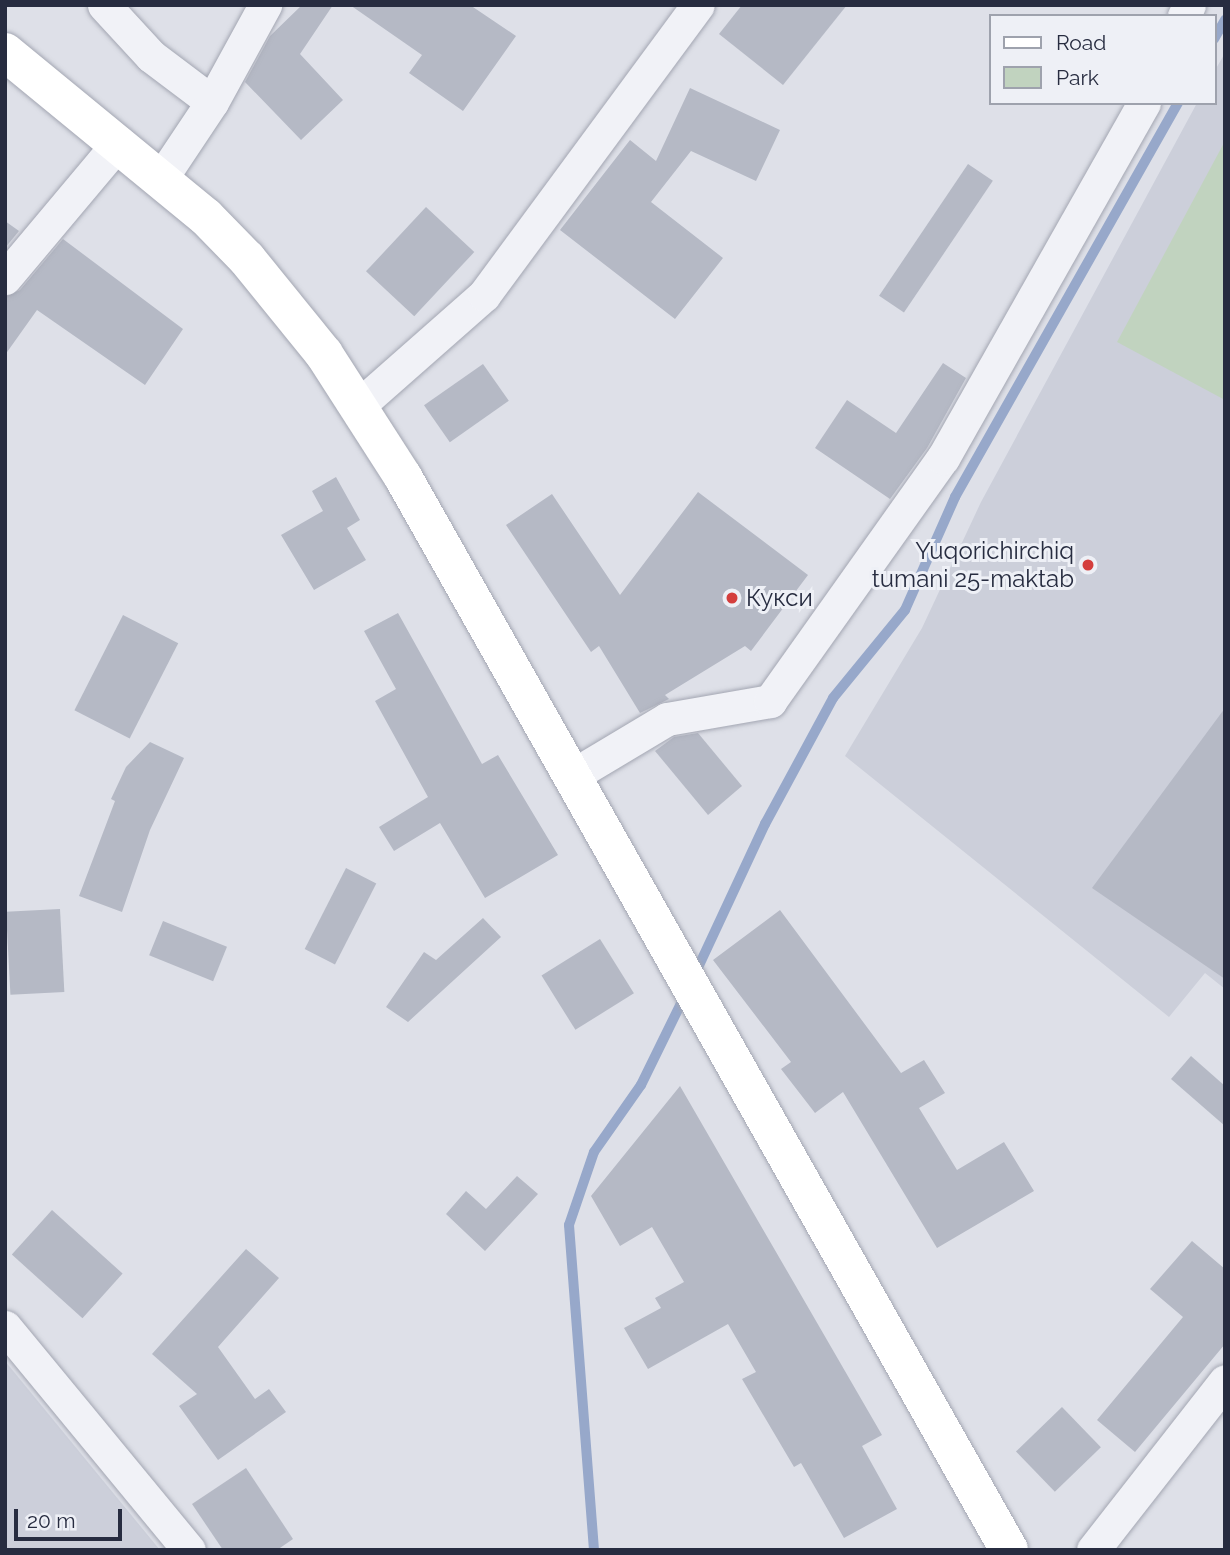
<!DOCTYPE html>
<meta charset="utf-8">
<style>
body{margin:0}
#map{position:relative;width:1230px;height:1555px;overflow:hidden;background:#dee0e8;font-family:Raleway,sans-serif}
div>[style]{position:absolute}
.built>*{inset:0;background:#cccfda}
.green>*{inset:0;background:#c1d3bf}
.stream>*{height:10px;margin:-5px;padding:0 5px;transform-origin:5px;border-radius:5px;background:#97a8ca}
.building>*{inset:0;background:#b5b9c5;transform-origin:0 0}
.roads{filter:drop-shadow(0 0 2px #a3a6b2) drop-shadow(0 0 2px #a3a6b2)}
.street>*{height:33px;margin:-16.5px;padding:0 16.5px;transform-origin:16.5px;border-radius:16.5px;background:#f1f2f7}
.secondary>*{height:38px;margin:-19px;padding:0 19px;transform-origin:19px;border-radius:19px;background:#fff}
.dots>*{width:19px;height:19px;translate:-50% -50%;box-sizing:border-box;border:4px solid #eef0f6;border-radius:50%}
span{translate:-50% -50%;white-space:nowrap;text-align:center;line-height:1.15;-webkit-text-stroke:6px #eef0f6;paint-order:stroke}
.poi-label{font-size:24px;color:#272c40}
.right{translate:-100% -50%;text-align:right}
.left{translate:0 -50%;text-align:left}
.frame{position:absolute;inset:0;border:7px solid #272c40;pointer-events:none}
.legend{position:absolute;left:989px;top:14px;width:228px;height:91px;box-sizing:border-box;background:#eef0f6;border:2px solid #9ea2ad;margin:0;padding:9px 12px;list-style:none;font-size:21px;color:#272c40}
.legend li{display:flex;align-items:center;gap:14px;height:35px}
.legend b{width:35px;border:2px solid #9ea2ad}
.scale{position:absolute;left:14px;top:1509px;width:108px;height:32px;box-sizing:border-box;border:4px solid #272c40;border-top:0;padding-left:9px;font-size:21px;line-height:24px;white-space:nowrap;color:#272c40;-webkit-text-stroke:5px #eef0f6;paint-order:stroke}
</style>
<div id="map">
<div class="built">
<div style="clip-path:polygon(1225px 53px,1225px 989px,1205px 973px,1169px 1017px,845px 756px,922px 628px,981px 502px,1197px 103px,1214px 103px,1214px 72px)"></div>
<div style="clip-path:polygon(5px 1361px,160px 1550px,5px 1550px)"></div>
</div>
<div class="green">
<div style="clip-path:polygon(1225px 141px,1225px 400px,1117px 342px)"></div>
</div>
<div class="stream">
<div style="left:1214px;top:39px;width:22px;rotate:-60deg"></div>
<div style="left:695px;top:974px;width:166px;rotate:-65deg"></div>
<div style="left:765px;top:824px;width:143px;rotate:-61.6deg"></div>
<div style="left:833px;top:698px;width:114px;rotate:-50.7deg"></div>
<div style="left:905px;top:610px;width:124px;rotate:-66.1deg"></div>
<div style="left:955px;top:497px;width:453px;rotate:-60.5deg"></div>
<div style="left:594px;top:1550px;width:326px;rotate:-94.4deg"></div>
<div style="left:569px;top:1225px;width:77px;rotate:-71.1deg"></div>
<div style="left:594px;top:1152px;width:82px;rotate:-55deg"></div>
<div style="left:641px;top:1085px;width:100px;rotate:-63.9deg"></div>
</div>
<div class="building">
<div style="clip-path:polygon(302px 5px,333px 5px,300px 54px,343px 100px,301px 140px,245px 82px,270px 36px)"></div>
<div style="clip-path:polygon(350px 5px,470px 5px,516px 36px,463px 111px,409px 73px,422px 55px)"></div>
<div style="clip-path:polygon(742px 5px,847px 5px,783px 85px,719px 34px)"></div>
<div style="clip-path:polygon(690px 88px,780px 130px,756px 181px,691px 151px,651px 202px,723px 258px,675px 319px,560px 230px,630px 140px,656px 161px)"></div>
<div style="left:968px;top:164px;width:30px;height:159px;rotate:34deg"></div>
<div style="left:426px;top:207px;width:66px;height:88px;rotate:43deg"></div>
<div style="clip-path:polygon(5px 221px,19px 231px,5px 248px)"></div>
<div style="clip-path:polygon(63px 239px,183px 329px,145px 385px,37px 310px,5px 355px,5px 297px,20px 290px)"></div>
<div style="clip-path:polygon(943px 363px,966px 378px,927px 448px,890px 499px,815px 448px,847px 400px,896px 433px)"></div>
<div style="left:483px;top:364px;width:45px;height:72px;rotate:55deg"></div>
<div style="clip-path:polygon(336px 477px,360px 520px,347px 528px,366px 560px,314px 590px,281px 535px,323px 511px,312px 491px)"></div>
<div style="clip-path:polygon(698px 492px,808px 575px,751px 651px,745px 646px,665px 695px,669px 699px,640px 713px,599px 646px,591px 652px,506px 525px,552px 494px,620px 595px)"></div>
<div style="clip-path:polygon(398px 613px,482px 764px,498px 755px,558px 855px,485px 898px,440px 823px,394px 851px,379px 827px,428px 797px,375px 701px,396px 689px,364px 631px)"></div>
<div style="left:123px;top:615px;width:62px;height:107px;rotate:27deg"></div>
<div style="clip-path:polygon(1225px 708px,1225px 979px,1092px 888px)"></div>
<div style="clip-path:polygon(698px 733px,742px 786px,708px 815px,655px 751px,674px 737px)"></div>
<div style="clip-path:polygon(150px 742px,184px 758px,150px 830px,122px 912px,79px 896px,115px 801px,111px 799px,126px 767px)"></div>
<div style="left:346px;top:868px;width:34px;height:91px;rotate:27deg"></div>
<div style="left:60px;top:909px;width:83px;height:54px;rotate:87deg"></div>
<div style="clip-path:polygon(780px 910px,901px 1073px,924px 1060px,945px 1093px,919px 1108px,957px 1170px,1004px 1142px,1034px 1191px,937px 1248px,843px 1092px,815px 1113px,781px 1069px,791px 1062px,713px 960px)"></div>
<div style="clip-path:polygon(483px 918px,501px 937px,408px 1022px,386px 1007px,424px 952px,436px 960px)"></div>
<div style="left:163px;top:921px;width:69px;height:37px;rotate:22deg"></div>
<div style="left:600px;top:939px;width:64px;height:69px;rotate:58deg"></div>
<div style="clip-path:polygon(1191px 1056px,1225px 1086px,1225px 1126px,1171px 1079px)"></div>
<div style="clip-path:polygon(680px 1086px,882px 1435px,862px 1446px,897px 1509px,844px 1538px,801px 1463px,794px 1467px,742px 1379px,756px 1372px,728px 1324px,648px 1369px,624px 1328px,661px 1308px,655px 1298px,684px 1282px,652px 1227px,620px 1246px,591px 1196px)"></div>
<div style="clip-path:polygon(517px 1176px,538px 1194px,485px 1251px,446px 1214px,466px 1191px,486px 1209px)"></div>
<div style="left:52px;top:1210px;width:95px;height:60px;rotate:42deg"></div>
<div style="clip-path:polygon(1192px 1241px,1225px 1269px,1225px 1344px,1135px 1452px,1097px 1420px,1183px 1317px,1150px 1289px)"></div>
<div style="clip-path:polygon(246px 1249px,279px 1278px,218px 1347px,255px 1399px,269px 1389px,286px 1412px,218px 1460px,179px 1406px,197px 1394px,152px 1354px)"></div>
<div style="left:1062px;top:1407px;width:56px;height:64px;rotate:46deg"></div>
<div style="clip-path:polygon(246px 1468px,293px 1539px,277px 1550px,223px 1550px,192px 1504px)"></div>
</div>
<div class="roads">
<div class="street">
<div style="left:104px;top:5px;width:69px;rotate:47.3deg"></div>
<div style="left:151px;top:56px;width:76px;rotate:37deg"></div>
<div style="left:1184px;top:16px;width:12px;rotate:-66deg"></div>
<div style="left:162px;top:177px;width:90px;rotate:-56.3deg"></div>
<div style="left:212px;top:102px;width:111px;rotate:-61.3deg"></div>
<div style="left:5px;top:278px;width:177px;rotate:-50deg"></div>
<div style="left:357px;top:407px;width:169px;rotate:-41.4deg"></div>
<div style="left:484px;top:295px;width:360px;rotate:-53.6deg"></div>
<div style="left:570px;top:777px;width:113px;rotate:-30.9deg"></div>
<div style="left:667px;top:719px;width:105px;rotate:-9.9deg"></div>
<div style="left:770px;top:701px;width:298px;rotate:-54.6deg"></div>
<div style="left:943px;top:458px;width:408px;rotate:-60.5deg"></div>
<div style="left:5px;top:1327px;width:289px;rotate:50.5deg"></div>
<div style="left:1093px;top:1550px;width:214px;rotate:-52deg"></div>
</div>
<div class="secondary">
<div style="left:5px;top:52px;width:260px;rotate:39.4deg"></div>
<div style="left:206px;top:217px;width:59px;rotate:45.7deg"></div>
<div style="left:247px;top:259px;width:122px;rotate:51deg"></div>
<div style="left:324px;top:354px;width:146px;rotate:57.3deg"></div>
<div style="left:403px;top:477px;width:1232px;rotate:60.54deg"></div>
</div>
</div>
<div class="dots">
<div style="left:1088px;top:565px;background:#d43e3d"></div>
<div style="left:732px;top:598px;background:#d43e3d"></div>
</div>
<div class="poi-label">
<span class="right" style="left:1074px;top:565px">Yuqorichirchiq<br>tumani 25-maktab</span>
<span class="left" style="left:746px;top:598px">Кукси</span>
</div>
<div class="frame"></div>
<ul class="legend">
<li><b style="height:9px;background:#fff"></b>Road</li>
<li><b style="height:19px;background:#c1d3bf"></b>Park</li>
</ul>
<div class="scale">20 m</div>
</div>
